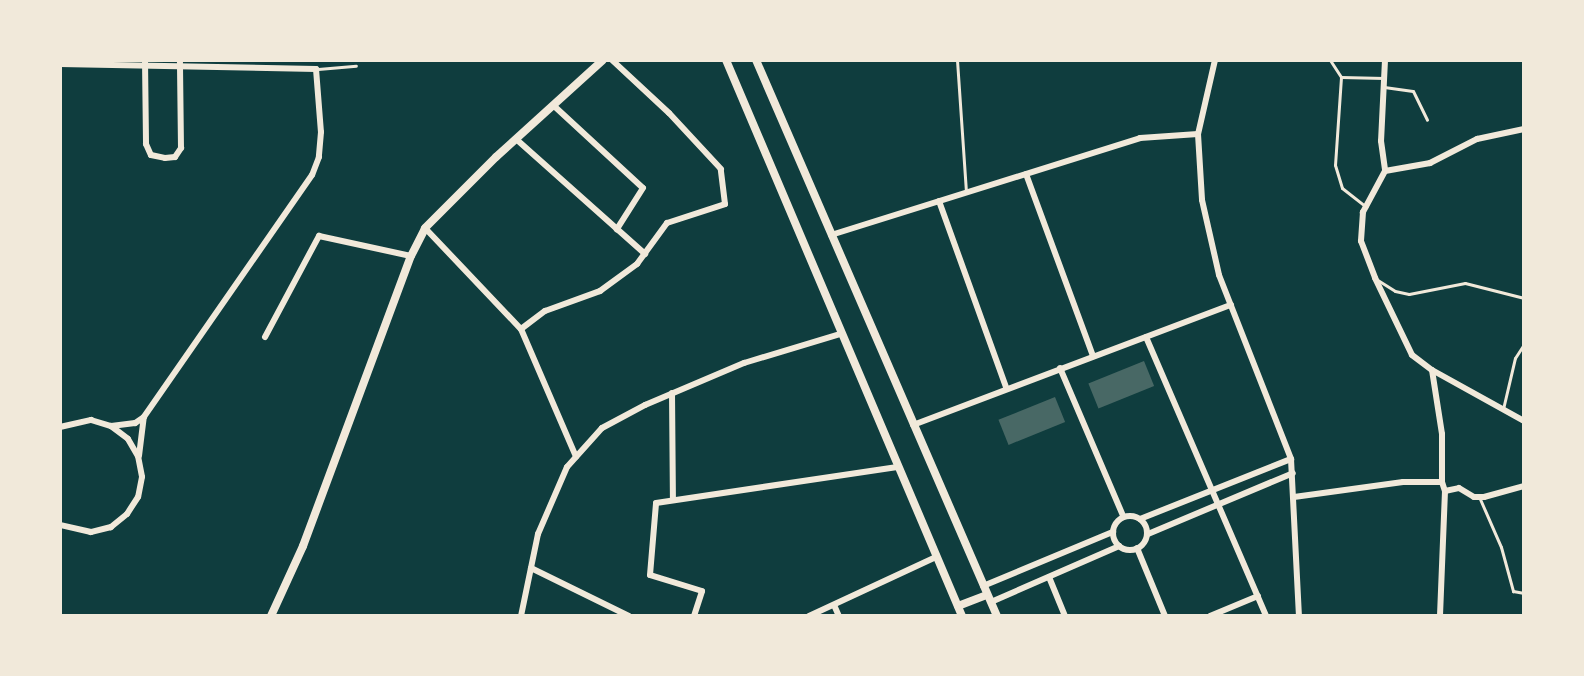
<!DOCTYPE html>
<style>
body{margin:0}
#map{position:relative;width:1584px;height:676px;overflow:hidden;background:#0f3d3e;font-family:Lato,sans-serif}
div>[style]{position:absolute}
.building>*{inset:0;background:#486865;transform-origin:0 0}
.service>*{height:3px;margin:-1.5px;padding:0 1.5px;transform-origin:1.5px;border-radius:1.5px;background:#f1e9da}
.minor>*{height:6px;margin:-3px;padding:0 3px;transform-origin:3px;border-radius:3px;background:#f1e9da}
.minor>.ring{margin:-3px;padding:0;box-sizing:content-box;background:none;border:6px solid #f1e9da;border-radius:50%}
.tertiary>*{height:8px;margin:-4px;padding:0 4px;transform-origin:4px;border-radius:4px;background:#f1e9da}
.secondary>*{height:8px;margin:-4px;padding:0 4px;transform-origin:4px;border-radius:4px;background:#f1e9da}
span{translate:-50% -50%;white-space:nowrap;text-align:center;line-height:1.15;-webkit-text-stroke:4.5px #f1e9da;paint-order:stroke}
.frame{position:absolute;inset:0;border:62px solid #f1e9da;pointer-events:none}
</style>
<div id="map">
<div class="building">
<div style="left:1144px;top:361px;width:27px;height:60px;rotate:68deg"></div>
<div style="left:1055px;top:397px;width:27px;height:61px;rotate:68deg"></div>
</div>
<div class="service">
<div style="left:957px;top:60px;width:132px;rotate:86.1deg"></div>
<div style="left:1330px;top:60px;width:20px;rotate:57deg"></div>
<div style="left:1341px;top:77px;width:88px;rotate:93.9deg"></div>
<div style="left:1335px;top:165px;width:24px;rotate:73deg"></div>
<div style="left:1342px;top:188px;width:31px;rotate:38deg"></div>
<div style="left:318px;top:69px;width:38px;rotate:-5deg"></div>
<div style="left:1341px;top:77px;width:43px;rotate:1.3deg"></div>
<div style="left:1384px;top:87px;width:29px;rotate:8deg"></div>
<div style="left:1413px;top:91px;width:32px;rotate:64deg"></div>
<div style="left:1376px;top:279px;width:22px;rotate:32deg"></div>
<div style="left:1395px;top:291px;width:14px;rotate:12deg"></div>
<div style="left:1409px;top:294px;width:57px;rotate:-11.1deg"></div>
<div style="left:1465px;top:283px;width:61px;rotate:14.3deg"></div>
<div style="left:1503px;top:409px;width:52px;rotate:-76.8deg"></div>
<div style="left:1515px;top:358px;width:17px;rotate:-57deg"></div>
<div style="left:1480px;top:499px;width:52px;rotate:66.4deg"></div>
<div style="left:1501px;top:547px;width:46px;rotate:74.7deg"></div>
<div style="left:1513px;top:591px;width:11px;rotate:10deg"></div>
</div>
<div class="minor">
<div style="left:145px;top:60px;width:84px;rotate:89.3deg"></div>
<div style="left:146px;top:144px;width:12px;rotate:66deg"></div>
<div style="left:151px;top:155px;width:14px;rotate:12deg"></div>
<div style="left:165px;top:158px;width:10px;rotate:-6deg"></div>
<div style="left:175px;top:157px;width:11px;rotate:-56deg"></div>
<div style="left:181px;top:148px;width:88px;rotate:-90.7deg"></div>
<div style="left:1215px;top:60px;width:76px;rotate:102.9deg"></div>
<div style="left:1198px;top:134px;width:66px;rotate:86.5deg"></div>
<div style="left:1202px;top:200px;width:77px;rotate:77.2deg"></div>
<div style="left:1219px;top:275px;width:198px;rotate:68.6deg"></div>
<div style="left:1291px;top:459px;width:157px;rotate:87.1deg"></div>
<div style="left:1385px;top:60px;width:81px;rotate:92.8deg"></div>
<div style="left:1381px;top:141px;width:30px;rotate:82deg"></div>
<div style="left:1385px;top:171px;width:47px;rotate:118.2deg"></div>
<div style="left:1363px;top:212px;width:29px;rotate:94deg"></div>
<div style="left:1361px;top:241px;width:40px;rotate:69deg"></div>
<div style="left:1375px;top:278px;width:85px;rotate:64.3deg"></div>
<div style="left:1412px;top:355px;width:25px;rotate:37deg"></div>
<div style="left:1432px;top:370px;width:105px;rotate:29deg"></div>
<div style="left:60px;top:64px;width:256px;rotate:1.1deg"></div>
<div style="left:316px;top:69px;width:63px;rotate:85.5deg"></div>
<div style="left:321px;top:132px;width:25px;rotate:95deg"></div>
<div style="left:319px;top:157px;width:19px;rotate:111deg"></div>
<div style="left:312px;top:175px;width:295px;rotate:124.8deg"></div>
<div style="left:144px;top:417px;width:11px;rotate:146deg"></div>
<div style="left:135px;top:423px;width:24px;rotate:173deg"></div>
<div style="left:553px;top:105px;width:122px;rotate:42.7deg"></div>
<div style="left:643px;top:188px;width:49px;rotate:122.4deg"></div>
<div style="left:516px;top:139px;width:173px;rotate:41.7deg"></div>
<div style="left:1385px;top:171px;width:46px;rotate:-10.1deg"></div>
<div style="left:1430px;top:163px;width:53px;rotate:-27.1deg"></div>
<div style="left:1477px;top:139px;width:48px;rotate:-12deg"></div>
<div style="left:1026px;top:174px;width:194px;rotate:69.8deg"></div>
<div style="left:939px;top:201px;width:198px;rotate:70.2deg"></div>
<div style="left:425px;top:228px;width:139px;rotate:46.5deg"></div>
<div style="left:521px;top:329px;width:139px;rotate:66.7deg"></div>
<div style="left:831px;top:235px;width:324px;rotate:-17.4deg"></div>
<div style="left:1140px;top:138px;width:58px;rotate:-3.9deg"></div>
<div style="left:521px;top:329px;width:30px;rotate:-37deg"></div>
<div style="left:545px;top:311px;width:59px;rotate:-20deg"></div>
<div style="left:600px;top:291px;width:46px;rotate:-36.1deg"></div>
<div style="left:637px;top:264px;width:51px;rotate:-53.8deg"></div>
<div style="left:667px;top:223px;width:61px;rotate:-18.1deg"></div>
<div style="left:725px;top:204px;width:35px;rotate:-97deg"></div>
<div style="left:721px;top:169px;width:76px;rotate:-132.9deg"></div>
<div style="left:669px;top:113px;width:78px;rotate:-137.1deg"></div>
<div style="left:265px;top:337px;width:115px;rotate:-61.9deg"></div>
<div style="left:319px;top:236px;width:94px;rotate:12.3deg"></div>
<div style="left:1146px;top:337px;width:304px;rotate:66.7deg"></div>
<div style="left:1060px;top:368px;width:161px;rotate:66.9deg"></div>
<div style="left:1432px;top:370px;width:65px;rotate:81.1deg"></div>
<div style="left:1442px;top:434px;width:48px;rotate:90deg"></div>
<div style="left:672px;top:393px;width:107px;rotate:89.5deg"></div>
<div style="left:913px;top:425px;width:340px;rotate:-20.7deg"></div>
<div style="left:60px;top:427px;width:32px;rotate:-13deg"></div>
<div style="left:91px;top:420px;width:21px;rotate:17deg"></div>
<div style="left:111px;top:426px;width:21px;rotate:37deg"></div>
<div style="left:128px;top:439px;width:20px;rotate:60deg"></div>
<div style="left:138px;top:456px;width:21px;rotate:79deg"></div>
<div style="left:142px;top:477px;width:20px;rotate:101deg"></div>
<div style="left:138px;top:497px;width:20px;rotate:123deg"></div>
<div style="left:127px;top:514px;width:21px;rotate:141deg"></div>
<div style="left:111px;top:527px;width:21px;rotate:166deg"></div>
<div style="left:91px;top:532px;width:32px;rotate:-167deg"></div>
<div style="left:139px;top:456px;width:39px;rotate:-83deg"></div>
<div style="left:1445px;top:491px;width:14px;rotate:-12deg"></div>
<div style="left:1459px;top:488px;width:17px;rotate:31deg"></div>
<div style="left:1474px;top:497px;width:10px"></div>
<div style="left:1484px;top:497px;width:41px;rotate:-15.4deg"></div>
<div style="left:1294px;top:497px;width:110px;rotate:-7.8deg"></div>
<div style="left:1403px;top:482px;width:39px"></div>
<div style="left:1442px;top:482px;width:9px;rotate:72deg"></div>
<div style="left:1445px;top:491px;width:125px;rotate:92.3deg"></div>
<div class="ring" style="left:1113px;top:516px;width:28px;height:28px"></div>
<div style="left:1140px;top:519px;width:162px;rotate:-21.7deg"></div>
<div style="left:1148px;top:534px;width:157px;rotate:-22.8deg"></div>
<div style="left:1137px;top:548px;width:74px;rotate:67.6deg"></div>
<div style="left:531px;top:568px;width:109px;rotate:26.1deg"></div>
<div style="left:1049px;top:577px;width:42px;rotate:67.7deg"></div>
<div style="left:983px;top:586px;width:141px;rotate:-22.6deg"></div>
<div style="left:991px;top:602px;width:140px;rotate:-23.6deg"></div>
<div style="left:834px;top:605px;width:12px;rotate:66deg"></div>
<div style="left:521px;top:616px;width:84px;rotate:-78.3deg"></div>
<div style="left:538px;top:534px;width:73px;rotate:-66.6deg"></div>
<div style="left:567px;top:467px;width:52px;rotate:-48.1deg"></div>
<div style="left:602px;top:428px;width:49px;rotate:-28.1deg"></div>
<div style="left:645px;top:405px;width:108px;rotate:-23deg"></div>
<div style="left:744px;top:363px;width:100px;rotate:-16.8deg"></div>
<div style="left:694px;top:616px;width:26px;rotate:-72deg"></div>
<div style="left:702px;top:591px;width:54px;rotate:-162.9deg"></div>
<div style="left:650px;top:575px;width:72px;rotate:-85.2deg"></div>
<div style="left:656px;top:503px;width:244px;rotate:-8.5deg"></div>
<div style="left:809px;top:616px;width:140px;rotate:-24.9deg"></div>
<div style="left:1210px;top:616px;width:52px;rotate:-22.6deg"></div>
</div>
<div class="tertiary">
<div style="left:271px;top:616px;width:77px;rotate:-65.4deg"></div>
<div style="left:303px;top:546px;width:309px;rotate:-69.6deg"></div>
<div style="left:411px;top:256px;width:31px;rotate:-63deg"></div>
<div style="left:425px;top:228px;width:100px;rotate:-45deg"></div>
<div style="left:496px;top:157px;width:144px;rotate:-42.2deg"></div>
</div>
<div class="secondary">
<div style="left:726px;top:60px;width:604px;rotate:67deg"></div>
<div style="left:756px;top:60px;width:606px;rotate:66.57deg"></div>
<div style="left:958px;top:606px;width:31px;rotate:-21deg"></div>
</div>
<div class="frame"></div>
</div>
